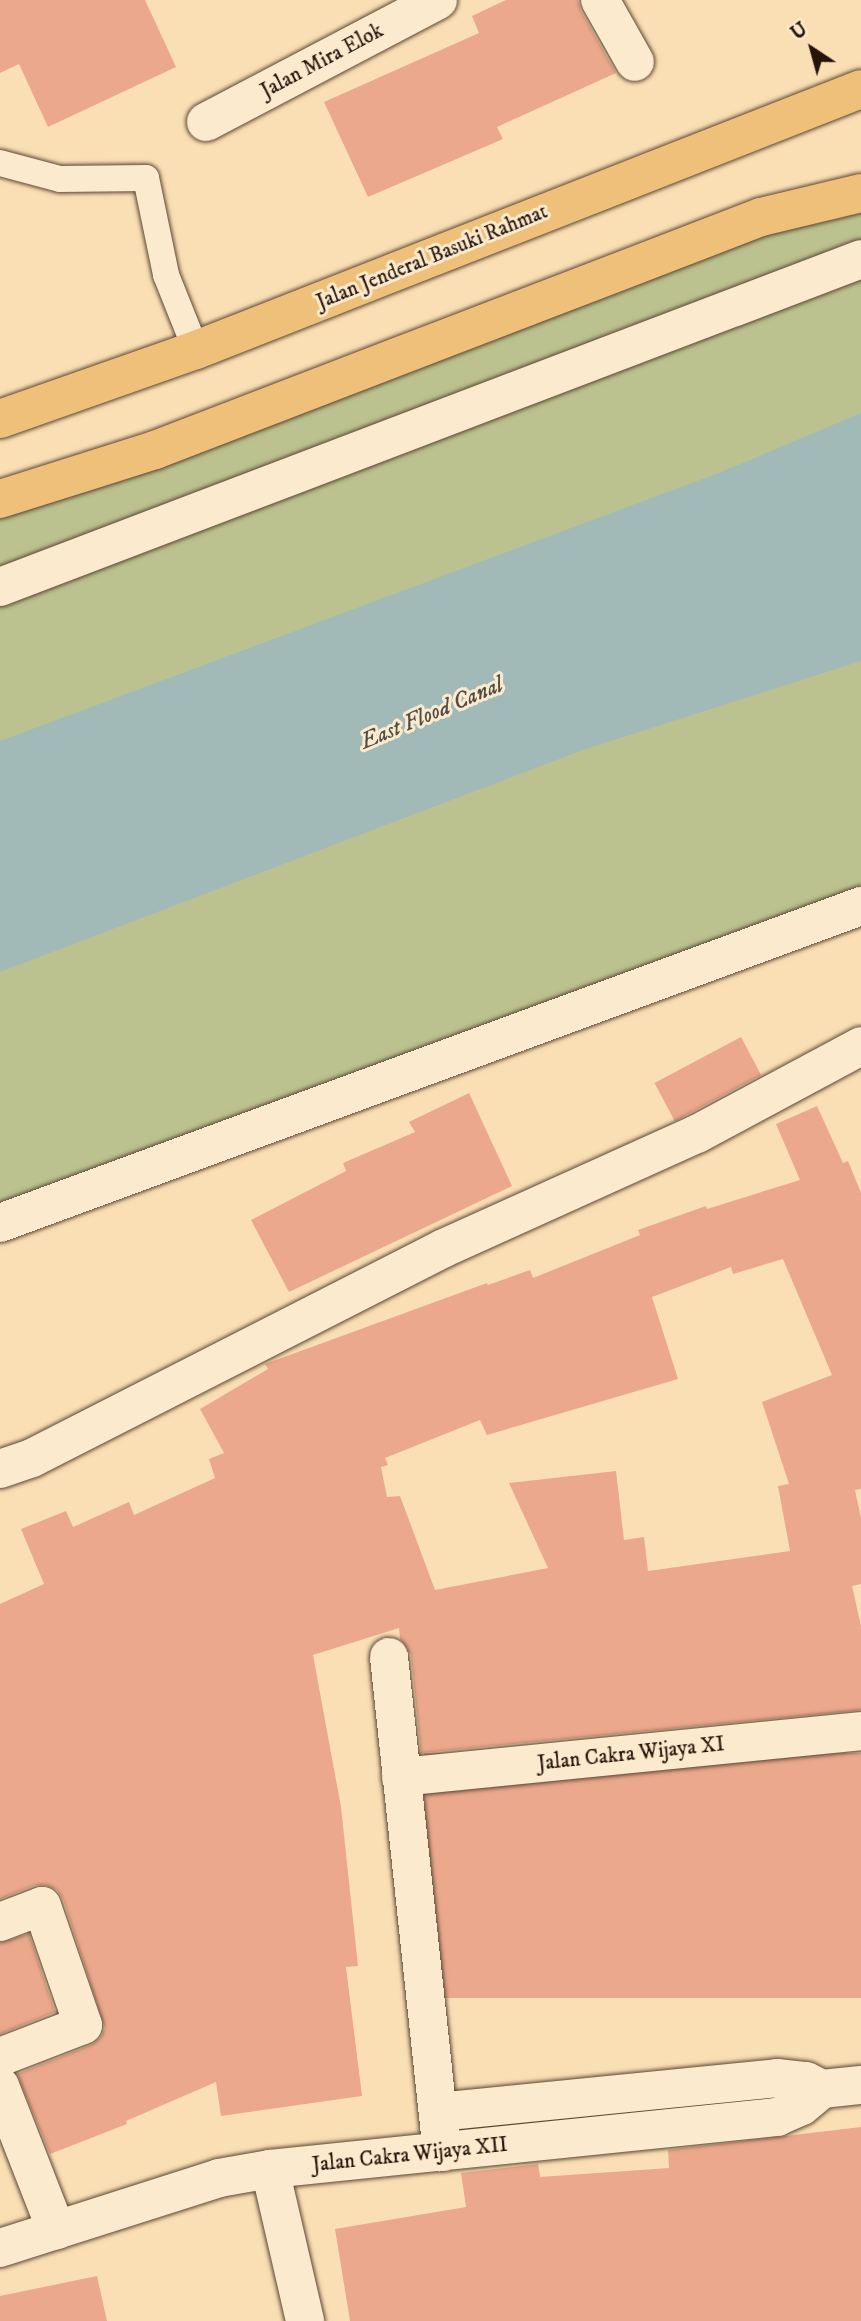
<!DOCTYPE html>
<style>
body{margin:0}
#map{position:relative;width:861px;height:2321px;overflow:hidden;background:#fbdfb4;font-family:"IM FELL DW Pica",serif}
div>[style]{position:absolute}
.green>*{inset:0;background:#bcc28f}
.water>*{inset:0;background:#a2bab7}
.building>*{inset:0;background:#eca88c;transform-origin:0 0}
.roads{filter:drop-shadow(0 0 2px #5b4735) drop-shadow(0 0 2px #5b4735)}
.service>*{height:26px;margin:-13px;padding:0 13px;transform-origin:13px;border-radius:13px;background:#fceace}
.pedestrian>*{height:38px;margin:-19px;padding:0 19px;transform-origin:19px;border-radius:19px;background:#fceace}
.minor>*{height:38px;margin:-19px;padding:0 19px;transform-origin:19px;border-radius:19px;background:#fceace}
.primary>*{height:38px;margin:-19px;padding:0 19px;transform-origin:19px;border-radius:19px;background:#eec07a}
span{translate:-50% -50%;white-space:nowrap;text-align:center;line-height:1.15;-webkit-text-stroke:6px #fceace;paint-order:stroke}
.street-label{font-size:21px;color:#26140b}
.water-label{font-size:23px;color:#514e47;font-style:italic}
.north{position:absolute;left:777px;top:14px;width:70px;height:70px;-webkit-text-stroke:5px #fceace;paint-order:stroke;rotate:324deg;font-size:19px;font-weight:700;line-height:28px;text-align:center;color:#26140b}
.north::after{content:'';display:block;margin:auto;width:24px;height:32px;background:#26140b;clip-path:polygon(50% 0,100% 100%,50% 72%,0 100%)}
</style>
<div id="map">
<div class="green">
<div style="clip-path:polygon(861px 193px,861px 906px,0 1223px,0 499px)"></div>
</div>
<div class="water">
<div style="clip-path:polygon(861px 413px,861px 661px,583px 750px,0 972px,0 741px,721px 472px)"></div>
</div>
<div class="building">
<div style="clip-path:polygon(0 0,145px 0,176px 67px,48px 127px,19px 64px,0 73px)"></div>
<div style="clip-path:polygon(506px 0,578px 0,581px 11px,616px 73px,497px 127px,503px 139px,368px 197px,324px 102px,479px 33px,472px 16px)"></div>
<div style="left:741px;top:1037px;width:43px;height:98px;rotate:62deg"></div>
<div style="clip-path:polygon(469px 1093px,512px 1186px,289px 1292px,251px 1220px,346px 1171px,343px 1163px,415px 1132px,409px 1122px)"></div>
<div style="clip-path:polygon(evenodd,817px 1106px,843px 1163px,848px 1161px,861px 1193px,861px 1489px,855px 1490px,861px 1518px,861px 1584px,852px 1586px,861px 1626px,861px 1710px,421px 1753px,411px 1655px,400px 1639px,399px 1628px,313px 1655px,341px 1807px,358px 1966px,346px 1967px,362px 2096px,221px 2116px,216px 2082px,126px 2121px,127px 2124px,50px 2154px,17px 2074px,91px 2045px,100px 2038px,105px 2028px,63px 1899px,57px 1890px,46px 1885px,35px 1885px,0 1899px,0 1604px,44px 1584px,21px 1529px,66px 1511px,73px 1527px,129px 1502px,134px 1515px,215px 1478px,209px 1459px,224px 1453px,200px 1409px,268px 1369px,265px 1364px,487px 1283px,488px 1285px,530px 1270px,533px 1278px,640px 1235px,638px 1230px,706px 1206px,707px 1209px,800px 1180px,776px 1124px,817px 1106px,783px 1259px,832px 1375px,762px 1402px,789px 1484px,778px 1486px,790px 1551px,648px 1571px,644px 1537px,624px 1540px,616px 1471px,509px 1483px,548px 1568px,435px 1590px,400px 1496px,387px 1497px,381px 1467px,388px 1465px,385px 1458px,480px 1420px,487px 1435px,678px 1379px,652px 1297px,731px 1267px,733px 1274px,783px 1259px)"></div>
<div style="left:861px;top:1753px;width:245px;height:437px;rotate:90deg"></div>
<div style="clip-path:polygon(29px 1934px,55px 2012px,0 2034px,0 1943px)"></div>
<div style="clip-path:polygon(861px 2127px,861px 2321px,350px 2321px,335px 2229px,466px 2207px,461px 2173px,538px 2164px,540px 2177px,669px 2168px,668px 2150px)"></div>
<div style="clip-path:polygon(97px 2276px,107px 2321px,0 2321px,0 2296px)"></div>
</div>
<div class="roads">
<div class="service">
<div style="left:0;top:163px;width:62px;rotate:14.9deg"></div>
<div style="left:60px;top:179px;width:86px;rotate:-0.7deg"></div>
<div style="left:146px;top:178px;width:99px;rotate:78.3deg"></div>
<div style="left:166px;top:275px;width:81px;rotate:68.2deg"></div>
</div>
<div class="pedestrian">
<div style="left:0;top:587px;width:921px;rotate:-20.85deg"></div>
</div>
<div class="minor">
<div style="left:600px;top:0;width:71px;rotate:60.6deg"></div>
<div style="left:206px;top:122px;width:262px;rotate:-27.7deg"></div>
<div style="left:0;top:1223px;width:918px;rotate:-20.21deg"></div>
<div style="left:0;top:1469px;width:34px;rotate:-19deg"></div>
<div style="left:32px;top:1458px;width:462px;rotate:-27deg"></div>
<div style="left:444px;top:1248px;width:277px;rotate:-24.3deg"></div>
<div style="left:697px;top:1134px;width:186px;rotate:-28.2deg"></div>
<div style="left:389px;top:1657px;width:498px;rotate:83.9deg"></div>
<div style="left:401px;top:1777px;width:462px;rotate:-5.7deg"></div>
<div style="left:0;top:1922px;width:45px;rotate:-20.9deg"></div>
<div style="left:42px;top:1906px;width:126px;rotate:71deg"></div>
<div style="left:83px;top:2025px;width:89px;rotate:158.9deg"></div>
<div style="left:0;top:2086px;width:155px;rotate:68.7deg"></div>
<div style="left:438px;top:2112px;width:341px;rotate:-5.7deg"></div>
<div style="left:777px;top:2078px;width:29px;rotate:6deg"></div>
<div style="left:806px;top:2081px;width:18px;rotate:27deg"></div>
<div style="left:822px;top:2089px;width:39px;rotate:-6deg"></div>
<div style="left:270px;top:2169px;width:156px;rotate:77deg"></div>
<div style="left:0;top:2248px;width:230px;rotate:-17.7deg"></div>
<div style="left:219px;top:2178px;width:52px;rotate:-10deg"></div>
<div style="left:270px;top:2169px;width:510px;rotate:-5.86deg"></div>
<div style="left:777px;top:2117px;width:27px;rotate:-24deg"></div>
<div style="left:802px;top:2106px;width:26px;rotate:-40deg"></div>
</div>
<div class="primary">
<div style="left:0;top:419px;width:208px;rotate:-19.4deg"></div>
<div style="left:196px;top:350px;width:714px;rotate:-21.43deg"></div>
<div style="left:0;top:499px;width:163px;rotate:-17.5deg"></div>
<div style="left:155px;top:450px;width:649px;rotate:-21.03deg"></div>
<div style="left:761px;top:217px;width:103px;rotate:-13.5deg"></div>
</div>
</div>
<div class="street-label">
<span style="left:322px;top:61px;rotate:-28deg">Jalan Mira Elok</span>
<span style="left:432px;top:257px;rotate:-22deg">Jalan Jenderal Basuki Rahmat</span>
<span style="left:631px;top:1754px;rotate:-6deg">Jalan Cakra Wijaya XI</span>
<span style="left:410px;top:2155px;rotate:-6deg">Jalan Cakra Wijaya XII</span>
</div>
<div class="water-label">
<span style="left:432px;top:714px;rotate:-23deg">East Flood Canal</span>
</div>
<div class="north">U</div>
</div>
